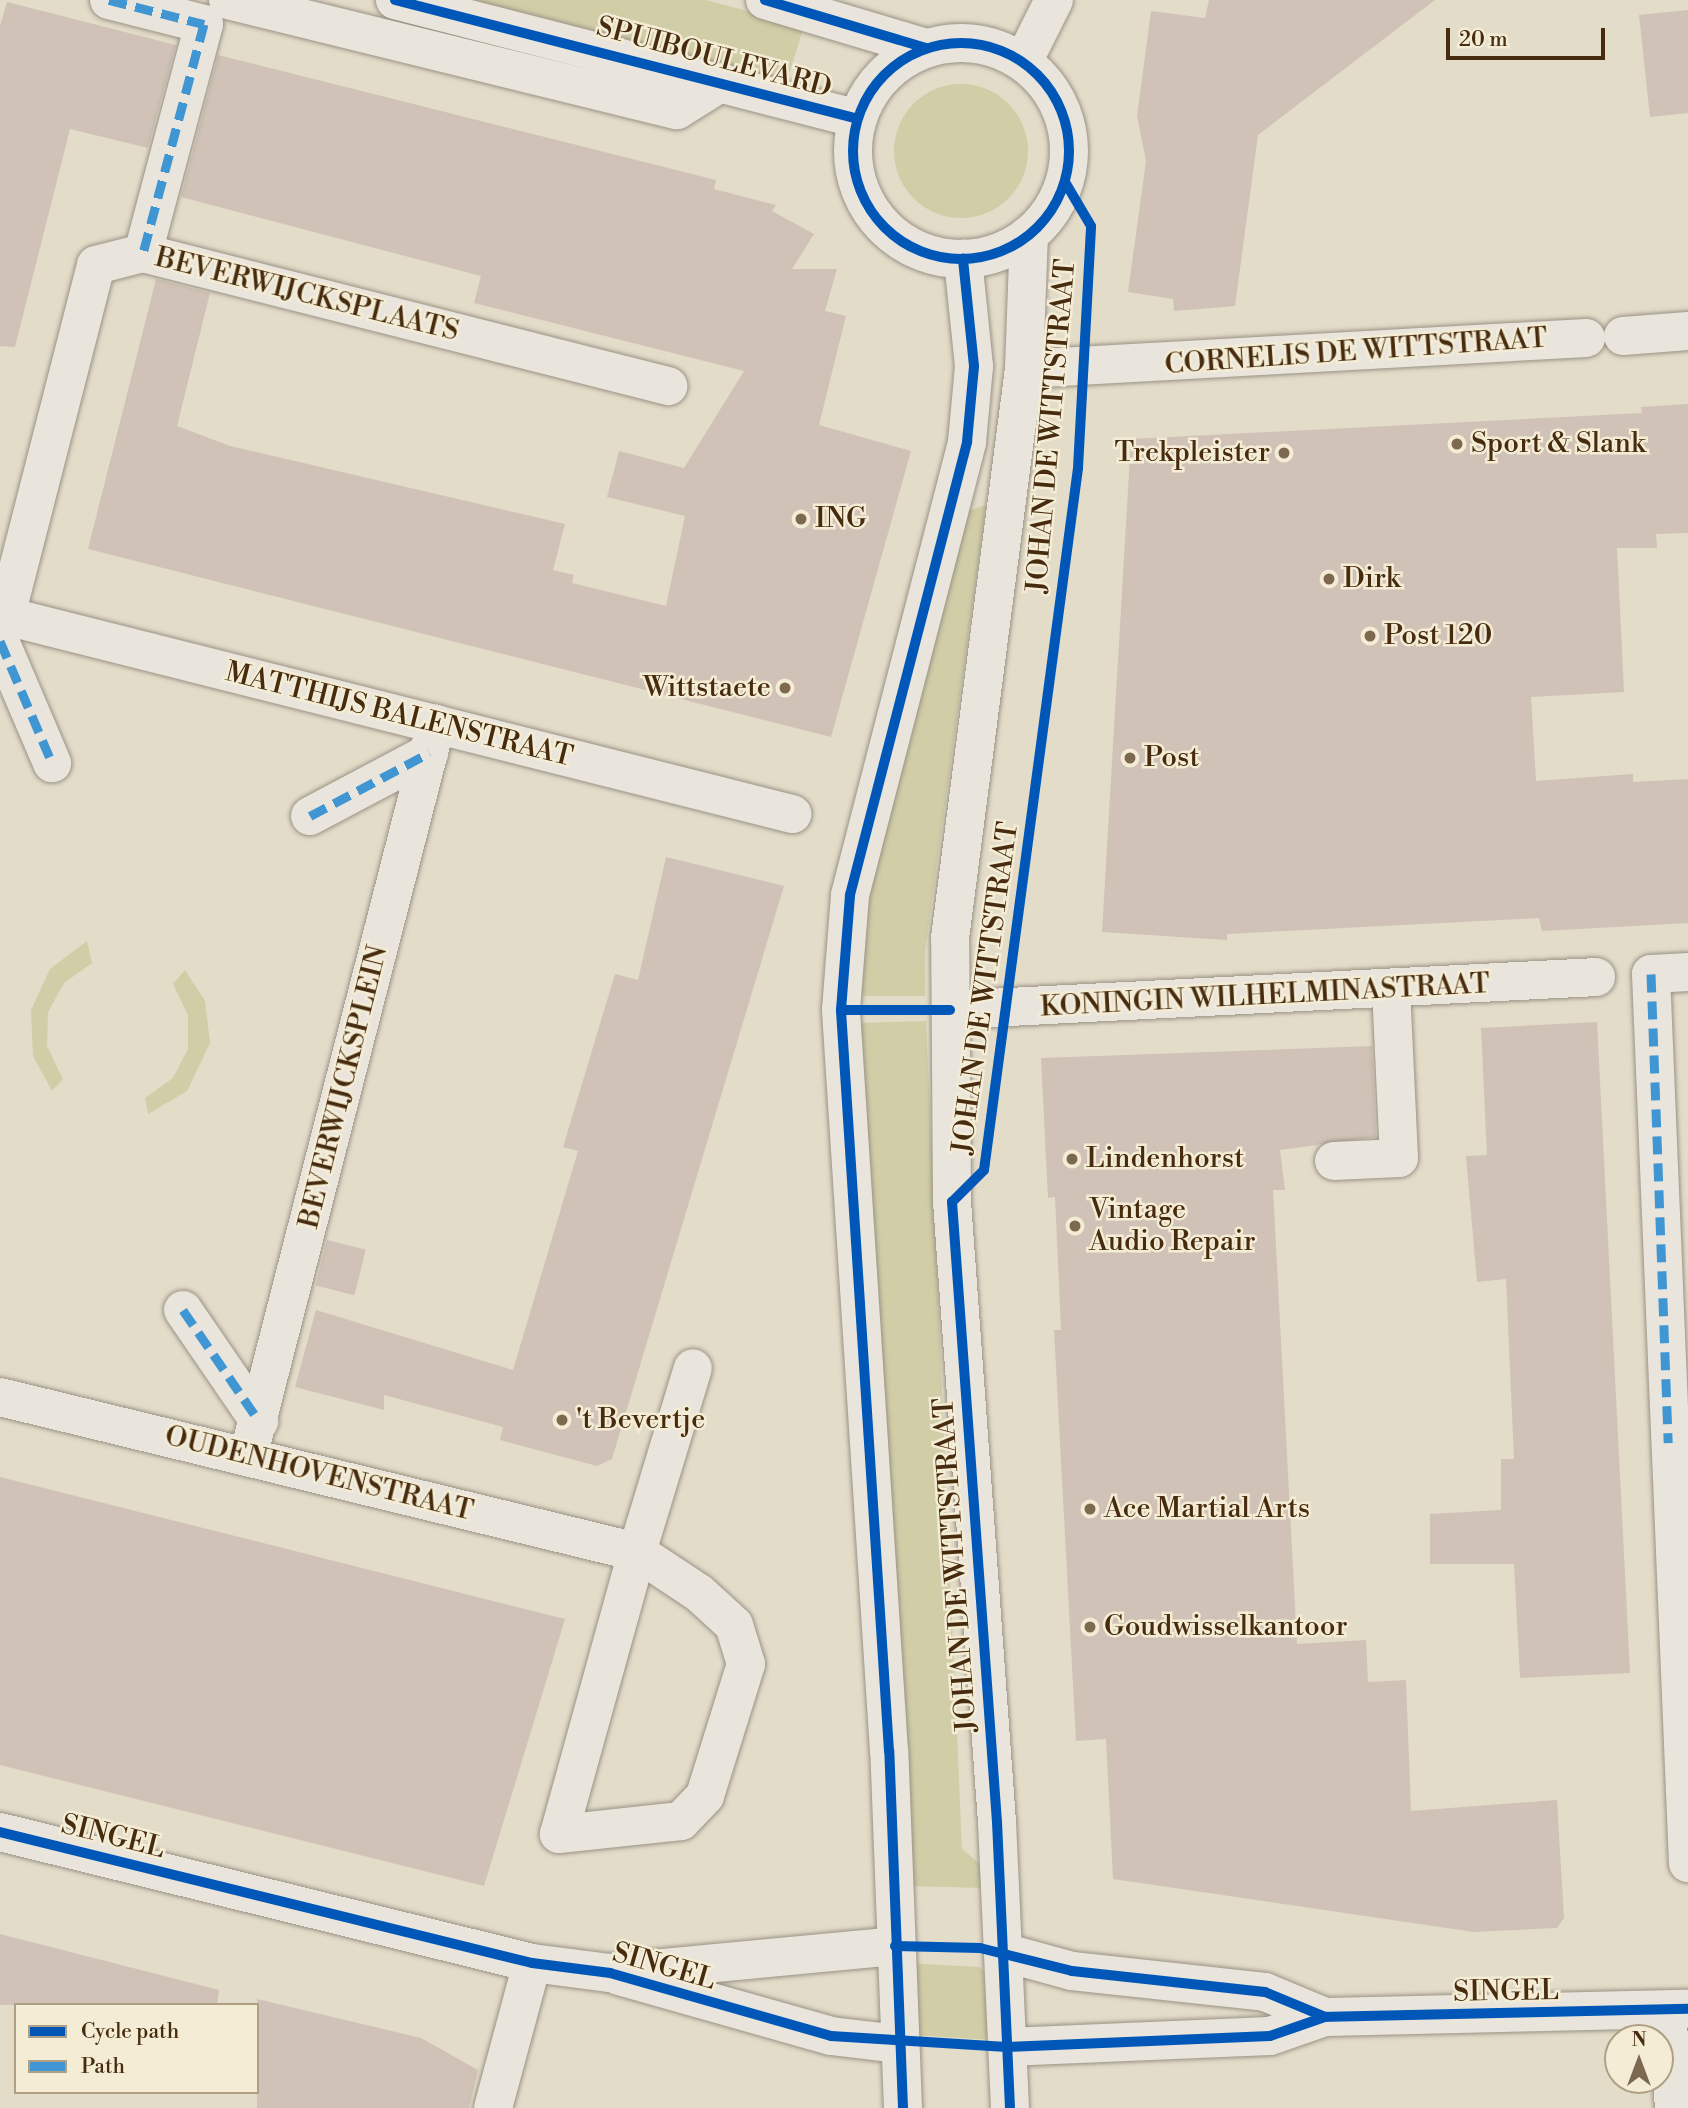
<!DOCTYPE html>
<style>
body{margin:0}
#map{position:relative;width:1688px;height:2108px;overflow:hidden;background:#e3dcc9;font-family:"Libre Bodoni",serif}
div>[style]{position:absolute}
.green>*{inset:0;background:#d0cda7}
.round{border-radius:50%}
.building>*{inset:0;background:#d0c2b6;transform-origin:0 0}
.roads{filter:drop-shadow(0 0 2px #9a9284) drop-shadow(0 0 2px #9a9284)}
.minor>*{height:38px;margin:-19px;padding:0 19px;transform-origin:19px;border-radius:19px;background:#e9e5dc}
.minor>.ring{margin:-19px;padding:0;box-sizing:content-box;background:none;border:38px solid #e9e5dc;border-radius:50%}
.quiet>*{height:9px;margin-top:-4.5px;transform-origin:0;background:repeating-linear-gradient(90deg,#4096d2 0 18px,transparent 0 27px)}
.cycleway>*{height:10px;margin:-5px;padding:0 5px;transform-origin:5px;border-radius:5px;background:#0057b8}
.cycleway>.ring{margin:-5px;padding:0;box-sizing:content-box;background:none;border:10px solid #0057b8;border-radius:50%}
.dots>*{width:19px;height:19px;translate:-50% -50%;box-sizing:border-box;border:4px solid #f4ecd5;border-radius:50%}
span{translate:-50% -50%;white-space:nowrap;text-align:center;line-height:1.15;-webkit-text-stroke:5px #f4ecd5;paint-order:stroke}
.street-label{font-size:28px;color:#462b0e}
.poi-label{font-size:28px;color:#462b0e}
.left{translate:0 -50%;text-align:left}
.right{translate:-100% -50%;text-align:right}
.legend{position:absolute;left:14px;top:2003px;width:245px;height:91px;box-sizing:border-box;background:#f4ecd5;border:2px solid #ae9f85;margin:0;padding:9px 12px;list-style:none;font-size:21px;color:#462b0e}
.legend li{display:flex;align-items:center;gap:14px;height:35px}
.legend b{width:35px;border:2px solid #ae9f85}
.north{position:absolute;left:1604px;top:2024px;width:70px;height:70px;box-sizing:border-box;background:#f4ecd5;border:2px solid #ae9f85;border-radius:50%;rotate:0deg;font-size:19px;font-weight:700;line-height:28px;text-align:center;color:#462b0e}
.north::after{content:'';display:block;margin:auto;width:24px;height:32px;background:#7d694f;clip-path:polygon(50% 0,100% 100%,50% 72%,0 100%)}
.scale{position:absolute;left:1446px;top:28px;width:159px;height:32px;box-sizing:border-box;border:4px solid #462b0e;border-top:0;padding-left:9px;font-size:21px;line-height:24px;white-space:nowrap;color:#462b0e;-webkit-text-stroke:5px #f4ecd5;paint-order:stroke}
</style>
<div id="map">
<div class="green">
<div style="clip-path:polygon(445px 0,706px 0,804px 26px,786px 84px)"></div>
<div class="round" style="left:894px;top:84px;width:134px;height:134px"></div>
<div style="clip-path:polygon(986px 505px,925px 951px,925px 996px,854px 996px,859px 931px,968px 511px)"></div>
<div style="clip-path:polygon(87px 941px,92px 963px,64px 983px,48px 1012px,47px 1046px,63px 1079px,52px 1091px,33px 1056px,31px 1010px,50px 969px)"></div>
<div style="clip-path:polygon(185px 970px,205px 1001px,210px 1043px,187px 1091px,148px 1114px,145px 1098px,173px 1078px,188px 1049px,188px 1015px,173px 984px)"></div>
<div style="clip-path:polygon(926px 1021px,962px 1849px,986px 1869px,986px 1888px,904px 1886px,854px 1023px)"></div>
<div style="clip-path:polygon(907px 1963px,979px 1967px,991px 1976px,994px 2040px,910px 2035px)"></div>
</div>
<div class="building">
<div style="clip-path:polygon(1209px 0,1435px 0,1258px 135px,1235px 306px,1174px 311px,1173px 299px,1128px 292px,1146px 161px,1137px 116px,1151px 11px,1205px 18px)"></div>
<div style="clip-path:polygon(7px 2px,176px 45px,148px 148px,70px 129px,15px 347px,0 346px,0 26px)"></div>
<div style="clip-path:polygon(1688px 10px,1688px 113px,1650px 117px,1639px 15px)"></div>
<div style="clip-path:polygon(218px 55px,716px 180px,714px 189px,776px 205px,772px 211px,814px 234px,792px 269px,837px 269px,825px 311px,846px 316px,819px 425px,911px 451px,831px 737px,88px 549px,156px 279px,210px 293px,177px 426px,230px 446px,565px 524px,553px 570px,574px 575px,572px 583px,666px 606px,685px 516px,607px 497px,619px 451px,684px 468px,744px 371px,474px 303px,481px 276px,181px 197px)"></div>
<div style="clip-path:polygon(1688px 404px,1688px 533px,1656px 534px,1657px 548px,1617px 548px,1624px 692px,1531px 697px,1536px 781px,1633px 774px,1633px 782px,1688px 779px,1688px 923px,1542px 931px,1539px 918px,1227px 934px,1227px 940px,1102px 932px,1131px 439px,1642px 413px,1641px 407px)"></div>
<div style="clip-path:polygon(666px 857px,784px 886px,612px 1459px,597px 1466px,500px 1440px,503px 1427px,384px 1395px,384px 1410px,295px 1387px,316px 1310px,513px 1370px,578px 1151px,563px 1147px,615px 974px,638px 980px)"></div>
<div style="clip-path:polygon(1597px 1022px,1630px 1673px,1520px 1678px,1514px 1564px,1430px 1564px,1430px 1514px,1501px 1510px,1501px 1459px,1514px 1459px,1506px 1279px,1477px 1282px,1466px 1156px,1487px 1155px,1481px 1028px)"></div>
<div style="clip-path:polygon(1372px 1046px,1376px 1137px,1280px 1150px,1285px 1190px,1273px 1190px,1297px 1644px,1366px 1640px,1368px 1682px,1406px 1680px,1411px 1811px,1557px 1800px,1564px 1918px,1557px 1928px,1474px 1932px,1113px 1879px,1106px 1739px,1076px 1741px,1054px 1330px,1061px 1330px,1055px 1197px,1048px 1198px,1041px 1058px)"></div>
<div style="left:327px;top:1240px;width:40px;height:47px;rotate:14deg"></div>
<div style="clip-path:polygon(0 1477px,565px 1619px,484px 1886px,0 1765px)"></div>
<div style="clip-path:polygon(0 1934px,219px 1990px,217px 2005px,0 2005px)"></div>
<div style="clip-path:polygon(257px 1999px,421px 2038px,478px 2070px,469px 2108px,257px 2108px)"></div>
</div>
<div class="roads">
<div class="minor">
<div style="left:109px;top:0;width:98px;rotate:14.2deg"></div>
<div style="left:204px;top:24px;width:237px;rotate:104.9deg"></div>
<div style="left:228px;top:0;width:462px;rotate:13.8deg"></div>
<div style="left:677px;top:110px;width:53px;rotate:-31.9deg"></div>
<div style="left:395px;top:0;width:477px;rotate:14.4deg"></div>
<div style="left:765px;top:0;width:168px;rotate:16.6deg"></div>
<div class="ring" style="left:853px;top:43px;width:178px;height:178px"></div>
<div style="left:1023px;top:62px;width:69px;rotate:-63.4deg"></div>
<div style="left:1623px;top:336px;width:65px;rotate:-4.4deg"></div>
<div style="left:1024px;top:369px;width:563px;rotate:-3.16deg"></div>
<div style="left:6px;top:616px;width:811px;rotate:14.14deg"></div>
<div style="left:0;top:639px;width:386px;rotate:-75.6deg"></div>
<div style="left:96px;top:265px;width:49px;rotate:-14.3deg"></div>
<div style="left:143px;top:253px;width:542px;rotate:14.22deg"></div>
<div style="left:0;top:641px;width:133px;rotate:66.9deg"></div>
<div style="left:310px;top:816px;width:135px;rotate:-27.9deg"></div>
<div style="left:1688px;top:972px;width:37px;rotate:177deg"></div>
<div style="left:1651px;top:974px;width:890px;rotate:87.62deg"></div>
<div style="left:950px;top:1010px;width:647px;rotate:-2.92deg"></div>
<div style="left:1334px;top:1161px;width:65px;rotate:-2.6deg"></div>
<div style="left:1399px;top:1158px;width:169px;rotate:-92.7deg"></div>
<div style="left:183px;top:1310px;width:135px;rotate:55.6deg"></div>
<div style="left:0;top:1397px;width:656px;rotate:13.68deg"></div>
<div style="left:637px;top:1552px;width:74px;rotate:33.5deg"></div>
<div style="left:699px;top:1593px;width:47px;rotate:42.4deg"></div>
<div style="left:734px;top:1625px;width:41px;rotate:72.9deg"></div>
<div style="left:746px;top:1664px;width:138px;rotate:107.3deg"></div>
<div style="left:705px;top:1796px;width:35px;rotate:134deg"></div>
<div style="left:681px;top:1821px;width:123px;rotate:173.9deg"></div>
<div style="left:559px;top:1834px;width:293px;rotate:-74.5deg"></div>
<div style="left:637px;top:1552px;width:192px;rotate:-73.1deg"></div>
<div style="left:248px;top:1457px;width:757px;rotate:-75.61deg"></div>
<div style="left:0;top:1832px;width:548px;rotate:13.83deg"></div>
<div style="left:532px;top:1963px;width:79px;rotate:7.3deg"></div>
<div style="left:610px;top:1973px;width:286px;rotate:-5.4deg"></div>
<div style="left:1003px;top:1952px;width:72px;rotate:15.4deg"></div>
<div style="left:1072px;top:1971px;width:194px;rotate:6.2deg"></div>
<div style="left:1265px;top:1992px;width:65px;rotate:22.6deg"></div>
<div style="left:619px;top:1976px;width:220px;rotate:15.8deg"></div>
<div style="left:831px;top:2036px;width:67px;rotate:6.8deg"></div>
<div style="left:1667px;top:2010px;width:98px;rotate:85.9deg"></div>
<div style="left:1007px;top:2047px;width:263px;rotate:-2.4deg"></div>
<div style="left:1270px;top:2036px;width:58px;rotate:-19.1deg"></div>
<div style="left:1325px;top:2017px;width:363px;rotate:-1.3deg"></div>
<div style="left:493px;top:2108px;width:150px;rotate:-74.9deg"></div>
<div style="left:903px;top:2108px;width:357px;rotate:-92.2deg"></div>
<div style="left:889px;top:1751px;width:743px;rotate:-93.71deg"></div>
<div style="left:841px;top:1010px;width:115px;rotate:-85.5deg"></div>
<div style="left:850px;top:895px;width:468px;rotate:-75.5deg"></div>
<div style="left:967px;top:442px;width:76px;rotate:-84.7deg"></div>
<div style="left:974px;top:366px;width:108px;rotate:-95.9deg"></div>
<div style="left:1010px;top:2108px;width:286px;rotate:-92.6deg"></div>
<div style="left:997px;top:1822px;width:622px;rotate:-94.15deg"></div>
<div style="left:952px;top:1202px;width:264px;rotate:-90.4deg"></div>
<div style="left:950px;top:938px;width:574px;rotate:-82.59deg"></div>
<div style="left:1024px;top:369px;width:134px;rotate:-87.9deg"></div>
</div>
</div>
<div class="quiet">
<div style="left:109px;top:0;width:98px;rotate:14.2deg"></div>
<div style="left:204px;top:24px;width:237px;rotate:104.9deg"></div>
<div style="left:0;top:641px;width:133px;rotate:66.9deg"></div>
<div style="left:310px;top:816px;width:135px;rotate:-27.9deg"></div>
<div style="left:1651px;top:974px;width:469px;rotate:87.9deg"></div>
<div style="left:183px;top:1310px;width:135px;rotate:55.6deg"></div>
</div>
<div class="cycleway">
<div style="left:395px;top:0;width:477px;rotate:14.4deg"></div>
<div style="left:765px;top:0;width:168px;rotate:16.6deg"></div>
<div class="ring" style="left:853px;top:43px;width:206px;height:206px"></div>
<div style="left:841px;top:1010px;width:109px"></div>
<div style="left:0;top:1832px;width:548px;rotate:13.83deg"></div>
<div style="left:532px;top:1963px;width:79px;rotate:7.3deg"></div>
<div style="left:610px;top:1973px;width:230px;rotate:15.9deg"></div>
<div style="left:831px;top:2036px;width:176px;rotate:3.6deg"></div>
<div style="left:1007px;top:2047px;width:263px;rotate:-2.4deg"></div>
<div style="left:1270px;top:2036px;width:58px;rotate:-19.1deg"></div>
<div style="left:1325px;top:2017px;width:363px;rotate:-1.3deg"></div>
<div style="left:895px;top:1946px;width:85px;rotate:1.3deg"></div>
<div style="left:980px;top:1948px;width:95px;rotate:14deg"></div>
<div style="left:1072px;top:1971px;width:194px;rotate:6.2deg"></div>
<div style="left:1265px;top:1992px;width:65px;rotate:22.6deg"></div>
<div style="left:903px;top:2108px;width:357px;rotate:-92.2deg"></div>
<div style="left:889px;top:1751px;width:743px;rotate:-93.71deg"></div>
<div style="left:841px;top:1010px;width:115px;rotate:-85.5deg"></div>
<div style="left:850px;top:895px;width:468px;rotate:-75.5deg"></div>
<div style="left:967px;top:442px;width:76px;rotate:-84.7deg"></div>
<div style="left:974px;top:366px;width:108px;rotate:-95.9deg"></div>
<div style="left:1010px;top:2108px;width:286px;rotate:-92.6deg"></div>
<div style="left:997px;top:1822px;width:622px;rotate:-94.15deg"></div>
<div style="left:952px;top:1202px;width:45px;rotate:-45deg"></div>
<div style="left:984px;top:1170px;width:708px;rotate:-82.37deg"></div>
<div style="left:1078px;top:468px;width:242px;rotate:-86.9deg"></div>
<div style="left:1091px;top:226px;width:51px;rotate:-120.6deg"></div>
</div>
<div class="dots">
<div style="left:1457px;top:444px;background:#7d694f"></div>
<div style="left:1284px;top:453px;background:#7d694f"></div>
<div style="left:801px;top:519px;background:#7d694f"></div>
<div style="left:1329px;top:579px;background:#7d694f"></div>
<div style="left:1370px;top:636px;background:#7d694f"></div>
<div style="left:785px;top:688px;background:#7d694f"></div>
<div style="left:1130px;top:758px;background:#7d694f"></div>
<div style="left:1072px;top:1159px;background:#7d694f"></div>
<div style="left:1075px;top:1226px;background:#7d694f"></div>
<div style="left:562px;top:1420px;background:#7d694f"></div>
<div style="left:1090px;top:1509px;background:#7d694f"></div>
<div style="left:1090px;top:1627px;background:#7d694f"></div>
</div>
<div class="street-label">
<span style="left:714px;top:58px;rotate:15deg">SPUIBOULEVARD</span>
<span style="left:307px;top:295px;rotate:14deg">BEVERWIJCKSPLAATS</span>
<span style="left:1356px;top:352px;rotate:-4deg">CORNELIS DE WITTSTRAAT</span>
<span style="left:1052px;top:426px;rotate:-85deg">JOHAN DE WITTSTRAAT</span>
<span style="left:399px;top:715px;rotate:14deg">MATTHIJS BALENSTRAAT</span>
<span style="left:986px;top:988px;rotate:-82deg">JOHAN DE WITTSTRAAT</span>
<span style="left:1265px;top:996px;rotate:-3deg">KONINGIN WILHELMINASTRAAT</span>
<span style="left:344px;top:1087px;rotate:-76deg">BEVERWIJCKSPLEIN</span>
<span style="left:319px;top:1474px;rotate:14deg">OUDENHOVENSTRAAT</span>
<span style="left:956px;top:1565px;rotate:-94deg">JOHAN DE WITTSTRAAT</span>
<span style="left:113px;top:1837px;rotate:14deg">SINGEL</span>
<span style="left:664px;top:1967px;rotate:16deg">SINGEL</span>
<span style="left:1506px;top:1992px;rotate:-1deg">SINGEL</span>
</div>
<div class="poi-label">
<span class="left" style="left:1471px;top:444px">Sport &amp; Slank</span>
<span class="right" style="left:1270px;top:453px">Trekpleister</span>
<span class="left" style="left:815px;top:519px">ING</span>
<span class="left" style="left:1343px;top:579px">Dirk</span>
<span class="left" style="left:1384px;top:636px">Post 120</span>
<span class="right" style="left:771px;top:688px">Wittstaete</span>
<span class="left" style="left:1144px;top:758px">Post</span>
<span class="left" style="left:1086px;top:1159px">Lindenhorst</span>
<span class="left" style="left:1089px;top:1226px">Vintage<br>Audio Repair</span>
<span class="left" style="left:576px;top:1420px">'t Bevertje</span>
<span class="left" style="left:1104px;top:1509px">Ace Martial Arts</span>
<span class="left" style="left:1104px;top:1627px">Goudwisselkantoor</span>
</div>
<ul class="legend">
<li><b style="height:9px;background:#0057b8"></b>Cycle path</li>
<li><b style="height:9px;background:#4096d2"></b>Path</li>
</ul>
<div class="north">N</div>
<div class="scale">20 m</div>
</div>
